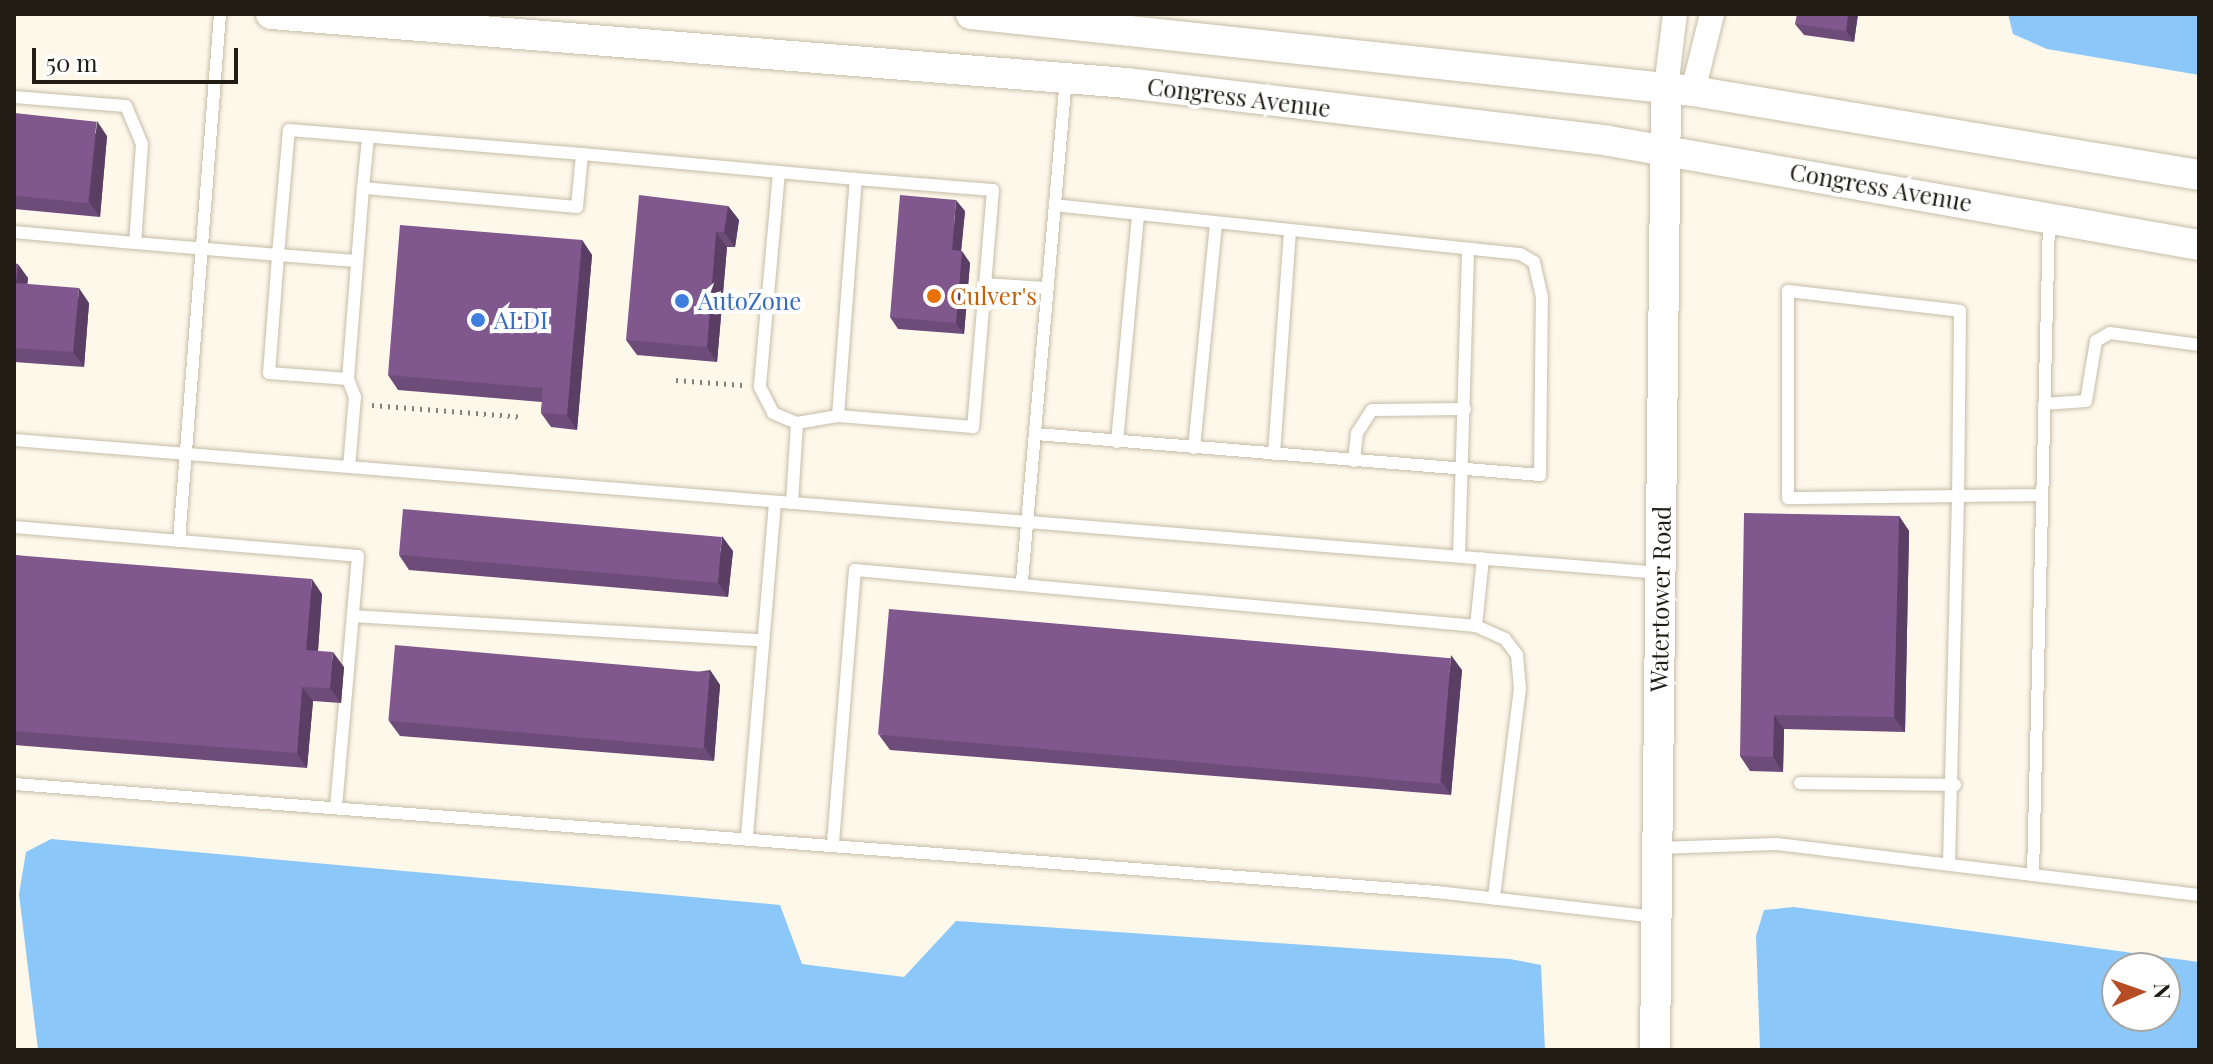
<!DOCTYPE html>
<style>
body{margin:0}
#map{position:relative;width:2213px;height:1064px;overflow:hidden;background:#fef8eb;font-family:"Playfair Display",serif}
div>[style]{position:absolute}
.water>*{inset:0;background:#8bc7f9}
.path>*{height:5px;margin-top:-2.5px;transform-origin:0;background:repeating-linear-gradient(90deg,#868177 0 2px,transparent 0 8px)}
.roads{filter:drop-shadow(0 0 2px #c6bca7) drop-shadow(0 0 2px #c6bca7)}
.service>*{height:12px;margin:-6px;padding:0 6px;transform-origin:6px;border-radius:6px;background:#fff}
.minor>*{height:24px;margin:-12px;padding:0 12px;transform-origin:12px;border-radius:12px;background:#fff}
.tertiary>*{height:30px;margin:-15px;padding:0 15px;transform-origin:15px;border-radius:15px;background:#fff}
.wall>*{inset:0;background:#6e4c79}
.shaded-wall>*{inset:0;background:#5a3e63}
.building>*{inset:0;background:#80588d;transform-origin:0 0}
.dots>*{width:22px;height:22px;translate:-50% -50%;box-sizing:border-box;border:4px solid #fff;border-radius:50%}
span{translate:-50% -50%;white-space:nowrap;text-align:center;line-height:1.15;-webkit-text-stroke:8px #fff;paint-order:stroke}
.street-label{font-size:24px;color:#211d15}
.food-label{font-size:24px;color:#c56008}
.left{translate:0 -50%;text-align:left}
.shop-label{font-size:24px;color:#366cbe}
.frame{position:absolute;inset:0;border:16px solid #211d15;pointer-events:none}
.north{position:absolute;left:2101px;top:952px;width:80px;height:80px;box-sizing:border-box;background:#fff;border:2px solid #a6a5a1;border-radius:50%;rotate:88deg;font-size:22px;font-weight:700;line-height:32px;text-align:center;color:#211d15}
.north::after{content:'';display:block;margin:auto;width:28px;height:36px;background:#b54e26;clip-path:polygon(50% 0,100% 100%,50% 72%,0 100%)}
.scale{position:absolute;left:32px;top:48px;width:206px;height:36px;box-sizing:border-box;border:4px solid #211d15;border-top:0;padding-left:10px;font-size:24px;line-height:28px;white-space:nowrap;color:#211d15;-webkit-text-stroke:6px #fff;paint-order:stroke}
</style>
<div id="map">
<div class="water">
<div style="clip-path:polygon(2008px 14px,2199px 14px,2199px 75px,2047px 49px,2013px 34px)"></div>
<div style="clip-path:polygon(51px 839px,780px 905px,802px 964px,904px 977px,956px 921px,1510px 959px,1541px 965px,1545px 1050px,38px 1050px,19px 894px,26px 852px)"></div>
<div style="clip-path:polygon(evenodd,1794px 907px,2199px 962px,2199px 1050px,1760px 1050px,1756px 936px,1764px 910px,1794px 907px,2117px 968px,2165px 968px,2165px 1016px,2117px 1016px,2117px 968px)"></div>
</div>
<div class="path">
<div style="left:676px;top:380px;width:67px;rotate:4.3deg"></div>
<div style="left:372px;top:405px;width:151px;rotate:4.5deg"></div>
</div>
<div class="roads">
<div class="service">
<div style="left:14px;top:97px;width:112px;rotate:4.6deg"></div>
<div style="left:126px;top:106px;width:41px;rotate:67.2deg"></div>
<div style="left:142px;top:144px;width:99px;rotate:94deg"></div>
<div style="left:135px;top:243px;width:144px;rotate:4.8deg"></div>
<div style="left:278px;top:255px;width:125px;rotate:-85deg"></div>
<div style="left:289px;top:130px;width:294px;rotate:4.7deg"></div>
<div style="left:582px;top:154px;width:53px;rotate:95.4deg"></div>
<div style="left:577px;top:207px;width:215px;rotate:-174.9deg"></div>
<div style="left:363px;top:188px;width:192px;rotate:94.5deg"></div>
<div style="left:348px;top:379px;width:19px;rotate:69deg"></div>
<div style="left:355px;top:397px;width:70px;rotate:94.9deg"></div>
<div style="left:582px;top:154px;width:275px;rotate:5.2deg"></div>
<div style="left:779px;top:172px;width:216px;rotate:95.1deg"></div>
<div style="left:760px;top:387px;width:29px;rotate:63deg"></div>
<div style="left:773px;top:413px;width:26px;rotate:23deg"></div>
<div style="left:363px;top:188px;width:50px;rotate:-84.3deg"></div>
<div style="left:14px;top:232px;width:121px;rotate:5.2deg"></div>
<div style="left:986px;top:284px;width:62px;rotate:3.7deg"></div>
<div style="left:348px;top:379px;width:79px;rotate:-175.7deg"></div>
<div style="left:269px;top:373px;width:118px;rotate:-85.6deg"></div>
<div style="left:278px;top:255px;width:78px;rotate:4.4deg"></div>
<div style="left:2044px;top:404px;width:42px;rotate:-4.1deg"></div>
<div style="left:2086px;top:401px;width:61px;rotate:-80.5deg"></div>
<div style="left:2096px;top:341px;width:16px;rotate:-30deg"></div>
<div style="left:2110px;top:333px;width:90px;rotate:7.7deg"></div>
<div style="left:1036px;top:434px;width:506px;rotate:4.65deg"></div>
<div style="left:1540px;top:475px;width:178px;rotate:-89.4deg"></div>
<div style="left:1542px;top:297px;width:36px;rotate:-103deg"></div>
<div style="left:1534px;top:262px;width:16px;rotate:-150deg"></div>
<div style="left:1520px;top:254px;width:468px;rotate:-174deg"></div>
<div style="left:14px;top:440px;width:1652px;rotate:4.62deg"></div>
<div style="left:1117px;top:442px;width:228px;rotate:-84.7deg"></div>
<div style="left:1194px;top:448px;width:225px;rotate:-84.4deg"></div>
<div style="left:1274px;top:454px;width:223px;rotate:-85.9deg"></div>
<div style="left:1354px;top:461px;width:28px;rotate:-84deg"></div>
<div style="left:1357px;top:433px;width:27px;rotate:-57deg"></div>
<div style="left:1372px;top:410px;width:93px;rotate:-0.6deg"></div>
<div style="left:792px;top:503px;width:80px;rotate:-86.4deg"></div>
<div style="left:797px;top:423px;width:42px;rotate:-9.7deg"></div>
<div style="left:838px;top:416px;width:238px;rotate:-85.7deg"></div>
<div style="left:856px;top:179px;width:137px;rotate:4.6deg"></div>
<div style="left:993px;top:190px;width:238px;rotate:94.8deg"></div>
<div style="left:973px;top:427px;width:135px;rotate:-175.3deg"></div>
<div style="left:14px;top:527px;width:345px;rotate:4.8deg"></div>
<div style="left:358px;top:556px;width:252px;rotate:95deg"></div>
<div style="left:179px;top:541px;width:529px;rotate:-85.55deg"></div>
<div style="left:1459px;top:556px;width:306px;rotate:-88.3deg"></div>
<div style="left:1022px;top:581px;width:505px;rotate:-85deg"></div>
<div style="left:353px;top:616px;width:410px;rotate:3.4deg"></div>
<div style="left:1476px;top:626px;width:32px;rotate:24deg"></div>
<div style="left:1505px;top:639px;width:20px;rotate:53deg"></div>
<div style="left:1517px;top:655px;width:33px;rotate:85deg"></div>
<div style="left:1520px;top:688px;width:212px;rotate:97.1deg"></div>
<div style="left:1800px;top:783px;width:155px;rotate:0.7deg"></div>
<div style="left:14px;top:784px;width:1426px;rotate:4.34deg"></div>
<div style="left:1436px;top:892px;width:222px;rotate:6.5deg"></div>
<div style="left:747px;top:836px;width:335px;rotate:-85.2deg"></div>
<div style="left:833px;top:843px;width:274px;rotate:-85.4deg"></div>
<div style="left:855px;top:570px;width:624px;rotate:5.15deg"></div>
<div style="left:1476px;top:626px;width:68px;rotate:-84.1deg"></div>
<div style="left:1657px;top:848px;width:120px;rotate:-1.9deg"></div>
<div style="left:1777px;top:844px;width:425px;rotate:6.9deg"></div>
<div style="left:1949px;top:864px;width:368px;rotate:-88.6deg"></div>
<div style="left:1958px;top:496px;width:170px;rotate:179.3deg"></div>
<div style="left:1788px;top:498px;width:207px;rotate:-90deg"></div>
<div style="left:1788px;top:291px;width:173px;rotate:6.6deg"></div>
<div style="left:1960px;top:311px;width:185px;rotate:90.6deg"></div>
<div style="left:1958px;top:496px;width:84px;rotate:-0.7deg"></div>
<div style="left:2033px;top:875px;width:657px;rotate:-88.6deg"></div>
</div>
<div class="minor">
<div style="left:1666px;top:88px;width:75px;rotate:-83.1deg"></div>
<div style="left:1693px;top:91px;width:79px;rotate:-76.1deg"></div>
</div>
<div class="tertiary">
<div style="left:271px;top:14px;width:858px;rotate:4.61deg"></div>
<div style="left:1126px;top:83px;width:486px;rotate:6.8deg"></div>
<div style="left:1609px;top:141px;width:599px;rotate:10deg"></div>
<div style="left:971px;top:14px;width:726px;rotate:6.09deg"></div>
<div style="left:1693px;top:91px;width:513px;rotate:9.43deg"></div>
<div style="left:1655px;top:1050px;width:962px;rotate:-89.34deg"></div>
</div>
</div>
<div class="wall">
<div style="clip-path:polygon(1858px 14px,1854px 42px,1804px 35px,1795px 24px)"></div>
<div style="clip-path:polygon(14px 113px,107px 136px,100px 217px,14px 209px)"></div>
<div style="clip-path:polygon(728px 206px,739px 220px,735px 247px,727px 247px,717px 362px,637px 355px,626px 340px)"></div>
<div style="clip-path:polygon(965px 211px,961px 251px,970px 263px,964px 334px,898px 329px,890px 317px)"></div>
<div style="clip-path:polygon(582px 240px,592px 255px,577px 430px,551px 427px,541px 413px,542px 402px,398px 390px,388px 375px)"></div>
<div style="clip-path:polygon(14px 263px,28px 278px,27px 284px,89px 303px,84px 367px,14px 362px)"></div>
<div style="clip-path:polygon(1899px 516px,1909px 531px,1905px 732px,1784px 729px,1783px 772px,1750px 771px,1740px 756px)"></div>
<div style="clip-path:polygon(733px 551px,728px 597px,409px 570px,399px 555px)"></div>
<div style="clip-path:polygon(14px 555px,322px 594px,318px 651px,344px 667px,341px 703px,313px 701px,307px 768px,14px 745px)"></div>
<div style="clip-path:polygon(710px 670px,720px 685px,714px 761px,400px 736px,389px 721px)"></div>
<div style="clip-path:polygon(1462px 670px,1451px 795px,890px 750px,879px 735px)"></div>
</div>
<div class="shaded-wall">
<div style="clip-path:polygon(1848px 14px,1858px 14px,1854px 42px,1846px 31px)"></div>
<div style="clip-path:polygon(97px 121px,107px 136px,100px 217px,89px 202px)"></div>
<div style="clip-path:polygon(956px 200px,965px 211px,960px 262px,952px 250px)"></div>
<div style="clip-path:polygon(728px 206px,739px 220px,735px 247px,724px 232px)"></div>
<div style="clip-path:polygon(716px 232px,727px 247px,717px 362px,707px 347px)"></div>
<div style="clip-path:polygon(582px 240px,592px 255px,577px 430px,567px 415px)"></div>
<div style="clip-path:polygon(962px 251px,970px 263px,964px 334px,956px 323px)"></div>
<div style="clip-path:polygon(18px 264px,28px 278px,26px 298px,16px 283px)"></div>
<div style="clip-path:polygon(79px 288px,89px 303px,84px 367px,73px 352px)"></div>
<div style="clip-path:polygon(1899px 516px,1909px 531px,1905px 732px,1894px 717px)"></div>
<div style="clip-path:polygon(722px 536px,733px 551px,728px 597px,718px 583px)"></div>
<div style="clip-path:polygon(312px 579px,322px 594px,317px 664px,306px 650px)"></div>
<div style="clip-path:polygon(333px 652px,344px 667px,341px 703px,330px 688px)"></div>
<div style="clip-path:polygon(1451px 655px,1462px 670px,1451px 795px,1441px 781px)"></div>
<div style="clip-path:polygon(710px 670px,720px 685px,714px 761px,704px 746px)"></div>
<div style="clip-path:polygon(302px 687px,313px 701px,307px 768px,297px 753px)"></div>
<div style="clip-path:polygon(1774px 715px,1784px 729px,1783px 772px,1773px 757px)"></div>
</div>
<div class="building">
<div style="clip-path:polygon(1797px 14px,1848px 14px,1846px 31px,1795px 24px)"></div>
<div style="left:14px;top:113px;width:83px;height:82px;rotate:6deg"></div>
<div style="clip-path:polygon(639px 195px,728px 206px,724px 232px,716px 232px,707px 347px,626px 340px)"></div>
<div style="clip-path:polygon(900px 195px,956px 200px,952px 250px,962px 251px,956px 323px,890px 317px)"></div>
<div style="clip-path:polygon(400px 225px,582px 240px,567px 415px,541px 413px,543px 388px,388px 375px)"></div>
<div style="clip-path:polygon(14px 263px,18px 264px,16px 283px,79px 288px,73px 352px,14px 348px)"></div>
<div style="left:403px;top:509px;width:320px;height:46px;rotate:5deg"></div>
<div style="clip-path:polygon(1744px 513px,1899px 516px,1894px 717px,1774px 715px,1773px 757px,1740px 756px)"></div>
<div style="clip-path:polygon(14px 555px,312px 579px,306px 650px,333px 652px,330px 688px,302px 687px,297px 753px,14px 731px)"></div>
<div style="left:889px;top:609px;width:564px;height:126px;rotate:5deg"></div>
<div style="left:395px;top:645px;width:316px;height:76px;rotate:5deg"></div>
</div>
<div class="dots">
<div style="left:934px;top:296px;background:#e8710a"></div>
<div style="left:682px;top:301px;background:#3f7fe0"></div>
<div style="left:478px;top:320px;background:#3f7fe0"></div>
</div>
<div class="street-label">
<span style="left:1239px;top:97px;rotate:7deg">Congress Avenue</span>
<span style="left:1881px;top:187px;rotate:10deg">Congress Avenue</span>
<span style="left:1660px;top:599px;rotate:-89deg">Watertower Road</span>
</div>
<div class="food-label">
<span class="left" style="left:950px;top:296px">Culver's</span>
</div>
<div class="shop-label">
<span class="left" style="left:698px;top:301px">AutoZone</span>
<span class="left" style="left:494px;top:320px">ALDI</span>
</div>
<div class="frame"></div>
<div class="north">N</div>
<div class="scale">50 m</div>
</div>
